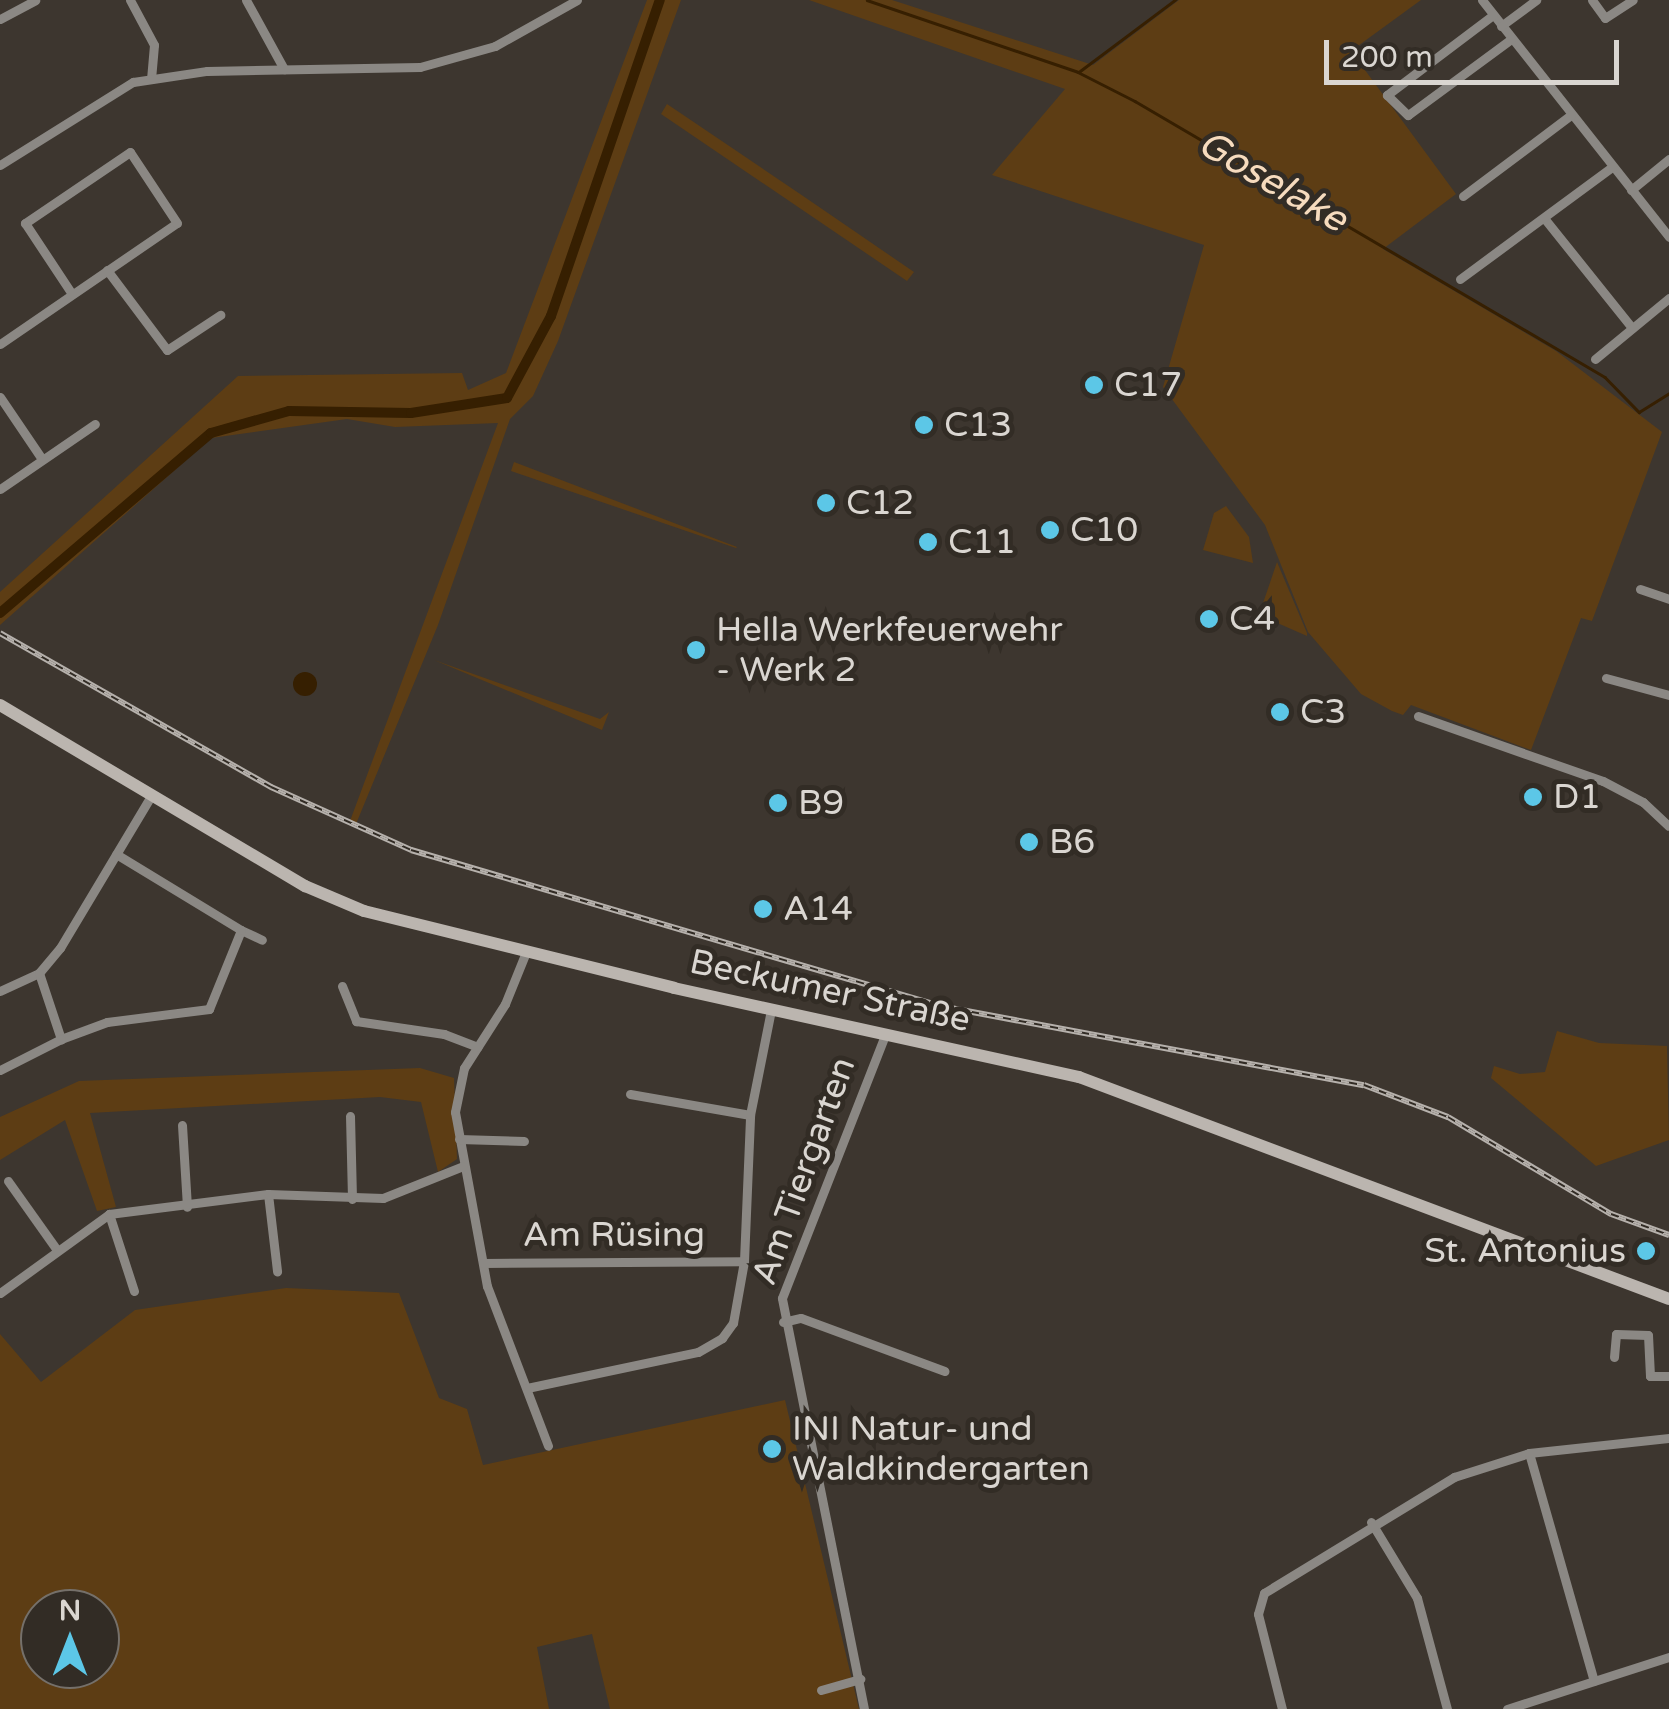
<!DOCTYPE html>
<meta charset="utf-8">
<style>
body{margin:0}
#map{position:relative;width:1669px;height:1709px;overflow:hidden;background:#3d362f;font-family:"Varela Round",sans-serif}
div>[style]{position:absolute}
.green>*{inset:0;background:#5d3d14}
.water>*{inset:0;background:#361f01}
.round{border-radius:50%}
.stream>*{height:2.5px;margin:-1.25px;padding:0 1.25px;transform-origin:1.25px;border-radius:1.25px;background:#361f01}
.canal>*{height:10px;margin:-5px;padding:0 5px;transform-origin:5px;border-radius:5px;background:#361f01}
.street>*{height:9px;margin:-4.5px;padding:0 4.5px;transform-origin:4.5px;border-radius:4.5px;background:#8b8884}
.secondary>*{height:12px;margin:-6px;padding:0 6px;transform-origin:6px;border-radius:6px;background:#bbb5af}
.rail>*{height:6px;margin-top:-3px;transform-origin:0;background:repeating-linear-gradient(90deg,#322c25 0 8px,#b6b1ac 0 16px);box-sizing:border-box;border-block:2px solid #b6b1ac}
.dots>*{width:28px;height:28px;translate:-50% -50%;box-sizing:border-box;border:5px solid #322c25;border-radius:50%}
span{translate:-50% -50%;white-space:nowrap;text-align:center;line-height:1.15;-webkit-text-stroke:10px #322c25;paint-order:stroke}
.poi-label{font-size:35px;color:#dad6d1}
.left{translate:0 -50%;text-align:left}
.right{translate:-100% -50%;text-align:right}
.street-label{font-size:35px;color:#dad6d1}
.water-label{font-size:38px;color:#f6dbbe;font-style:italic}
.north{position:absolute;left:20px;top:1589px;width:100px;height:100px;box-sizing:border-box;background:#322c25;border:2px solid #75706a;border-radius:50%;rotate:0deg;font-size:28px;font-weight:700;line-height:40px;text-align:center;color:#dad6d1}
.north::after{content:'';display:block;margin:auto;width:35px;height:45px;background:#5cc7e7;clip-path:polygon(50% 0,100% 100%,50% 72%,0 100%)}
.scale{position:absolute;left:1324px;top:40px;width:295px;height:45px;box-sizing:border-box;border:5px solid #dad6d1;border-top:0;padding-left:12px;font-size:30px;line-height:35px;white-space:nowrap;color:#dad6d1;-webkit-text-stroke:8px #322c25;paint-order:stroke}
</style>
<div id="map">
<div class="green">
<div style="clip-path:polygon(647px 0,681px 0,558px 341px,533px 396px,510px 419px,438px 625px,356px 824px,350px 821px,498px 423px,395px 427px,347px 419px,211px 438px,0 625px,0 592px,238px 376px,462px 373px,468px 390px,506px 373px)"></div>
<div style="clip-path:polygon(809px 0,892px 0,1093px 65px,1179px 0,1421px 0,1351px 51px,1456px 194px,1383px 249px,1556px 351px,1662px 432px,1592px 621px,1581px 618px,1531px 750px,1411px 705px,1403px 715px,1392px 711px,1361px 694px,1308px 632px,1265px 525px,1163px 387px,1204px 245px,992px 175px,1065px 89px)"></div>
<div style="clip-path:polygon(667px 104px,806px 198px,914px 272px,907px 281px,661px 114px)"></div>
<div style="clip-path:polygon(514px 462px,737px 547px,736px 548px,511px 471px)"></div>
<div style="clip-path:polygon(1226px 506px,1249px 537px,1253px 563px,1203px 550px,1214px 513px)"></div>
<div style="clip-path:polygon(1277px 562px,1307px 633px,1307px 636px,1259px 615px)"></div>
<div style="clip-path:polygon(434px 660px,600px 719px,609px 712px,602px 730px)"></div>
<div style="clip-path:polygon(1557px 1031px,1599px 1043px,1667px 1046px,1669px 1140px,1596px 1166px,1491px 1078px,1494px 1066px,1520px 1074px,1545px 1072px)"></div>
<div style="clip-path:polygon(420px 1068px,454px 1078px,457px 1159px,438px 1172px,421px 1102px,380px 1097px,90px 1113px,116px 1207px,97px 1211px,65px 1120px,0 1160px,0 1117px,79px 1081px)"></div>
<div style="clip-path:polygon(evenodd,286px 1288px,399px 1293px,439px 1398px,467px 1409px,483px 1465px,785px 1400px,859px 1709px,610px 1709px,592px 1634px,537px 1647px,549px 1709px,0 1709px,0 1334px,41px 1382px,135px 1310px,286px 1288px,40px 1609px,100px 1609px,100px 1669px,40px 1669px,40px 1609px)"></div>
</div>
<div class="water">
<div class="round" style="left:293px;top:672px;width:24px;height:24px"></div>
</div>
<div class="stream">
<div style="left:867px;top:0;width:223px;rotate:18.8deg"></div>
<div style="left:1078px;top:72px;width:64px;rotate:27deg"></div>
<div style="left:1135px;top:101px;width:545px;rotate:30.42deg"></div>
<div style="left:1605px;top:377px;width:49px;rotate:45.8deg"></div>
<div style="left:1639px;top:412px;width:36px;rotate:-32deg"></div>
<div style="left:1080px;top:71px;width:119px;rotate:-36.8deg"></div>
</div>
<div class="canal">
<div style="left:0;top:613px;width:277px;rotate:-40.5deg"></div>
<div style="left:211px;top:433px;width:81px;rotate:-15.8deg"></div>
<div style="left:289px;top:411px;width:122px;rotate:0.9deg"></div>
<div style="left:411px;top:413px;width:97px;rotate:-8.9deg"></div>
<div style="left:507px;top:398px;width:93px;rotate:-61.8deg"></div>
<div style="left:551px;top:316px;width:334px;rotate:-71deg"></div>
</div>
<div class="street">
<div style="left:130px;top:0;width:51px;rotate:61.9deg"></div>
<div style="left:154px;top:45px;width:32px;rotate:95deg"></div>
<div style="left:246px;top:0;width:79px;rotate:61.2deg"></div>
<div style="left:1482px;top:0;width:302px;rotate:51.7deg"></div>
<div style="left:1592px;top:0;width:22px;rotate:54deg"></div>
<div style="left:1605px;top:18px;width:33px;rotate:-33deg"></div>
<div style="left:1493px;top:15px;width:133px;rotate:143deg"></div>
<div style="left:1387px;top:95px;width:29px;rotate:44deg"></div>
<div style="left:1408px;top:115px;width:128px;rotate:-36.4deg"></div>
<div style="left:0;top:19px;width:40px;rotate:-28deg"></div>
<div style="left:1501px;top:26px;width:44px;rotate:-36.6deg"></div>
<div style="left:0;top:165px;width:157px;rotate:-32deg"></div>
<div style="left:133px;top:82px;width:75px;rotate:-8.5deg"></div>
<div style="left:207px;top:71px;width:213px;rotate:-1.1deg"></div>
<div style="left:420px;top:67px;width:78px;rotate:-15.6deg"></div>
<div style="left:495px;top:46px;width:94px;rotate:-29.3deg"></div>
<div style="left:1631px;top:190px;width:49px;rotate:-39.2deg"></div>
<div style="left:1463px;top:196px;width:135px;rotate:-36.9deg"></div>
<div style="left:1544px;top:218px;width:141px;rotate:51.3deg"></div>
<div style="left:107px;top:270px;width:100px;rotate:53.1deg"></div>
<div style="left:167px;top:350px;width:64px;rotate:-33.4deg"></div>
<div style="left:1460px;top:279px;width:189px;rotate:-36.4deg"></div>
<div style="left:0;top:344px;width:214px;rotate:-34.4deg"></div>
<div style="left:177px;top:223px;width:85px;rotate:-123.5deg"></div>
<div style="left:130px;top:152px;width:127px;rotate:145.9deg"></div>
<div style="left:25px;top:223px;width:85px;rotate:56.5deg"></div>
<div style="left:1595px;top:359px;width:96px;rotate:-39.5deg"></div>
<div style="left:0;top:397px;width:75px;rotate:55.9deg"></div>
<div style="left:0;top:489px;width:115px;rotate:-34.4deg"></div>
<div style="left:1640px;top:589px;width:31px;rotate:19deg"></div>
<div style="left:1606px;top:678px;width:65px;rotate:15.1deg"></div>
<div style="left:1418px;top:716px;width:196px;rotate:19.4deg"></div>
<div style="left:1603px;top:781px;width:45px;rotate:27.7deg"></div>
<div style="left:1643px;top:802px;width:35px;rotate:43deg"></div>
<div style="left:241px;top:930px;width:23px;rotate:25deg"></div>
<div style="left:526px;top:952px;width:56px;rotate:112deg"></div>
<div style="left:505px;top:1004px;width:76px;rotate:122.6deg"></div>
<div style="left:464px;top:1068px;width:45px;rotate:101.6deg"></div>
<div style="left:455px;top:1112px;width:177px;rotate:79.6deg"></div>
<div style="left:487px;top:1286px;width:171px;rotate:69.1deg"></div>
<div style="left:39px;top:973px;width:70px;rotate:71.6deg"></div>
<div style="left:61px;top:1039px;width:49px;rotate:-20.3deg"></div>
<div style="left:107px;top:1022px;width:103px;rotate:-7.3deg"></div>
<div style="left:209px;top:1009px;width:85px;rotate:-67.9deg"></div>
<div style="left:241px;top:930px;width:146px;rotate:-148.7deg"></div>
<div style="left:342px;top:986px;width:38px;rotate:68deg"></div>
<div style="left:356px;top:1021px;width:89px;rotate:8.4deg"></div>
<div style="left:444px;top:1034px;width:36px;rotate:21deg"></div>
<div style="left:0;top:991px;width:43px;rotate:-24.8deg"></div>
<div style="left:39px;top:973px;width:33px;rotate:-50deg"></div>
<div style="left:60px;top:948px;width:177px;rotate:-59.1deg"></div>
<div style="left:0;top:1070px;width:68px;rotate:-26.9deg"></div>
<div style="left:630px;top:1094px;width:122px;rotate:9.9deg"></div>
<div style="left:350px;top:1116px;width:83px;rotate:88.6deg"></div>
<div style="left:182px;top:1125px;width:82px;rotate:86.5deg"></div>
<div style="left:459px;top:1139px;width:65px;rotate:1.8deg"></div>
<div style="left:8px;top:1181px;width:85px;rotate:54.6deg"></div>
<div style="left:268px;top:1194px;width:78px;rotate:83.3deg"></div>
<div style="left:109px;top:1214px;width:81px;rotate:72deg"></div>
<div style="left:483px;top:1263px;width:261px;rotate:-0.4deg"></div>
<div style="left:744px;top:1261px;width:146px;rotate:-87.6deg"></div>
<div style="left:750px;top:1115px;width:107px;rotate:-78.7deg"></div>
<div style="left:0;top:1293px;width:135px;rotate:-35.9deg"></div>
<div style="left:109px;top:1214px;width:160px;rotate:-7.2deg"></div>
<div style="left:268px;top:1194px;width:115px;rotate:2deg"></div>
<div style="left:383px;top:1198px;width:86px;rotate:-21.8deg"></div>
<div style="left:783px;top:1322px;width:18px;rotate:-13deg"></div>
<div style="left:801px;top:1318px;width:153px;rotate:20.3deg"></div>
<div style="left:1614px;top:1357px;width:23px;rotate:-85deg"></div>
<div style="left:1616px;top:1334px;width:32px;rotate:2deg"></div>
<div style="left:1648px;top:1335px;width:41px;rotate:87.2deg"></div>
<div style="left:1650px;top:1376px;width:19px"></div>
<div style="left:527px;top:1388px;width:175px;rotate:-11.9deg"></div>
<div style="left:698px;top:1352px;width:28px;rotate:-30deg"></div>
<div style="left:722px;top:1338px;width:19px;rotate:-54deg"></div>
<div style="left:733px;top:1323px;width:63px;rotate:-79.9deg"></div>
<div style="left:1529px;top:1453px;width:237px;rotate:74.1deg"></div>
<div style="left:1371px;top:1522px;width:89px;rotate:58.8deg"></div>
<div style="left:1417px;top:1598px;width:115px;rotate:74.9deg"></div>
<div style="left:821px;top:1690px;width:41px;rotate:-15.8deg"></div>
<div style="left:864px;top:1709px;width:419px;rotate:-101.3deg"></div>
<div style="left:782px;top:1298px;width:282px;rotate:-68.6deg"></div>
<div style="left:1282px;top:1709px;width:98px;rotate:-104.2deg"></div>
<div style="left:1258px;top:1614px;width:22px;rotate:-74deg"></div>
<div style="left:1264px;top:1593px;width:223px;rotate:-31.4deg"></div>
<div style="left:1454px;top:1477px;width:79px;rotate:-17.7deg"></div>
<div style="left:1529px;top:1453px;width:141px;rotate:-6.1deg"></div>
<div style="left:1507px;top:1709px;width:170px;rotate:-17.8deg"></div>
</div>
<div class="secondary">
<div style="left:0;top:705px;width:355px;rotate:30.7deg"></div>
<div style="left:305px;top:886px;width:64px;rotate:23deg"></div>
<div style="left:364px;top:911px;width:319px;rotate:13.9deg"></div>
<div style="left:674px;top:988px;width:415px;rotate:12.4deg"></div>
<div style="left:1079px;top:1077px;width:630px;rotate:20.62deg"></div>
</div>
<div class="rail">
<div style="left:0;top:633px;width:312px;rotate:29.6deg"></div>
<div style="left:271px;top:787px;width:154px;rotate:24.2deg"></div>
<div style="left:411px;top:850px;width:552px;rotate:16.43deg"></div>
<div style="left:940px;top:1006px;width:431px;rotate:10.6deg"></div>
<div style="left:1364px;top:1085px;width:90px;rotate:20.9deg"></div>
<div style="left:1448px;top:1117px;width:190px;rotate:30.8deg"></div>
<div style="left:1611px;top:1214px;width:62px;rotate:19.9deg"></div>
</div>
<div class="dots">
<div style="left:1094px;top:385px;background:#5cc7e7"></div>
<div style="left:924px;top:425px;background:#5cc7e7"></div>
<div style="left:826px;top:503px;background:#5cc7e7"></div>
<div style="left:1050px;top:530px;background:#5cc7e7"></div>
<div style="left:928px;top:542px;background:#5cc7e7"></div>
<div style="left:1209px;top:619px;background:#5cc7e7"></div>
<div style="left:696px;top:650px;background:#5cc7e7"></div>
<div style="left:1280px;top:712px;background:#5cc7e7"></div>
<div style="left:1533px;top:797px;background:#5cc7e7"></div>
<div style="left:778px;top:803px;background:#5cc7e7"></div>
<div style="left:1029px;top:842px;background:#5cc7e7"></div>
<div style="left:763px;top:909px;background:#5cc7e7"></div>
<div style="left:1646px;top:1251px;background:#5cc7e7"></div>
<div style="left:772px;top:1449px;background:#5cc7e7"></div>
</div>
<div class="poi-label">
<span class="left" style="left:1114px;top:385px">C17</span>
<span class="left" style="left:944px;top:425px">C13</span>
<span class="left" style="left:846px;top:503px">C12</span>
<span class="left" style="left:1070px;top:530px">C10</span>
<span class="left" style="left:948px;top:542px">C11</span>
<span class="left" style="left:1229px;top:619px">C4</span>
<span class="left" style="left:716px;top:650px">Hella Werkfeuerwehr<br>- Werk 2</span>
<span class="left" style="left:1300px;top:712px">C3</span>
<span class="left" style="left:1553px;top:797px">D1</span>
<span class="left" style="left:798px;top:803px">B9</span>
<span class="left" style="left:1049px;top:842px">B6</span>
<span class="left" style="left:783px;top:909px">A14</span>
<span class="right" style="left:1626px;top:1251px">St. Antonius</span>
<span class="left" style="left:792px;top:1449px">INI Natur- und<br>Waldkindergarten</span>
</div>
<div class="street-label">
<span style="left:830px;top:991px;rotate:12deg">Beckumer Straße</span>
<span style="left:804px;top:1171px;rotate:-70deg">Am Tiergarten</span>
<span style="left:614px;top:1235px">Am Rüsing</span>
</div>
<div class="water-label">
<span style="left:1272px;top:182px;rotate:30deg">Goselake</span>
</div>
<div class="north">N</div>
<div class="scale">200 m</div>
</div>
